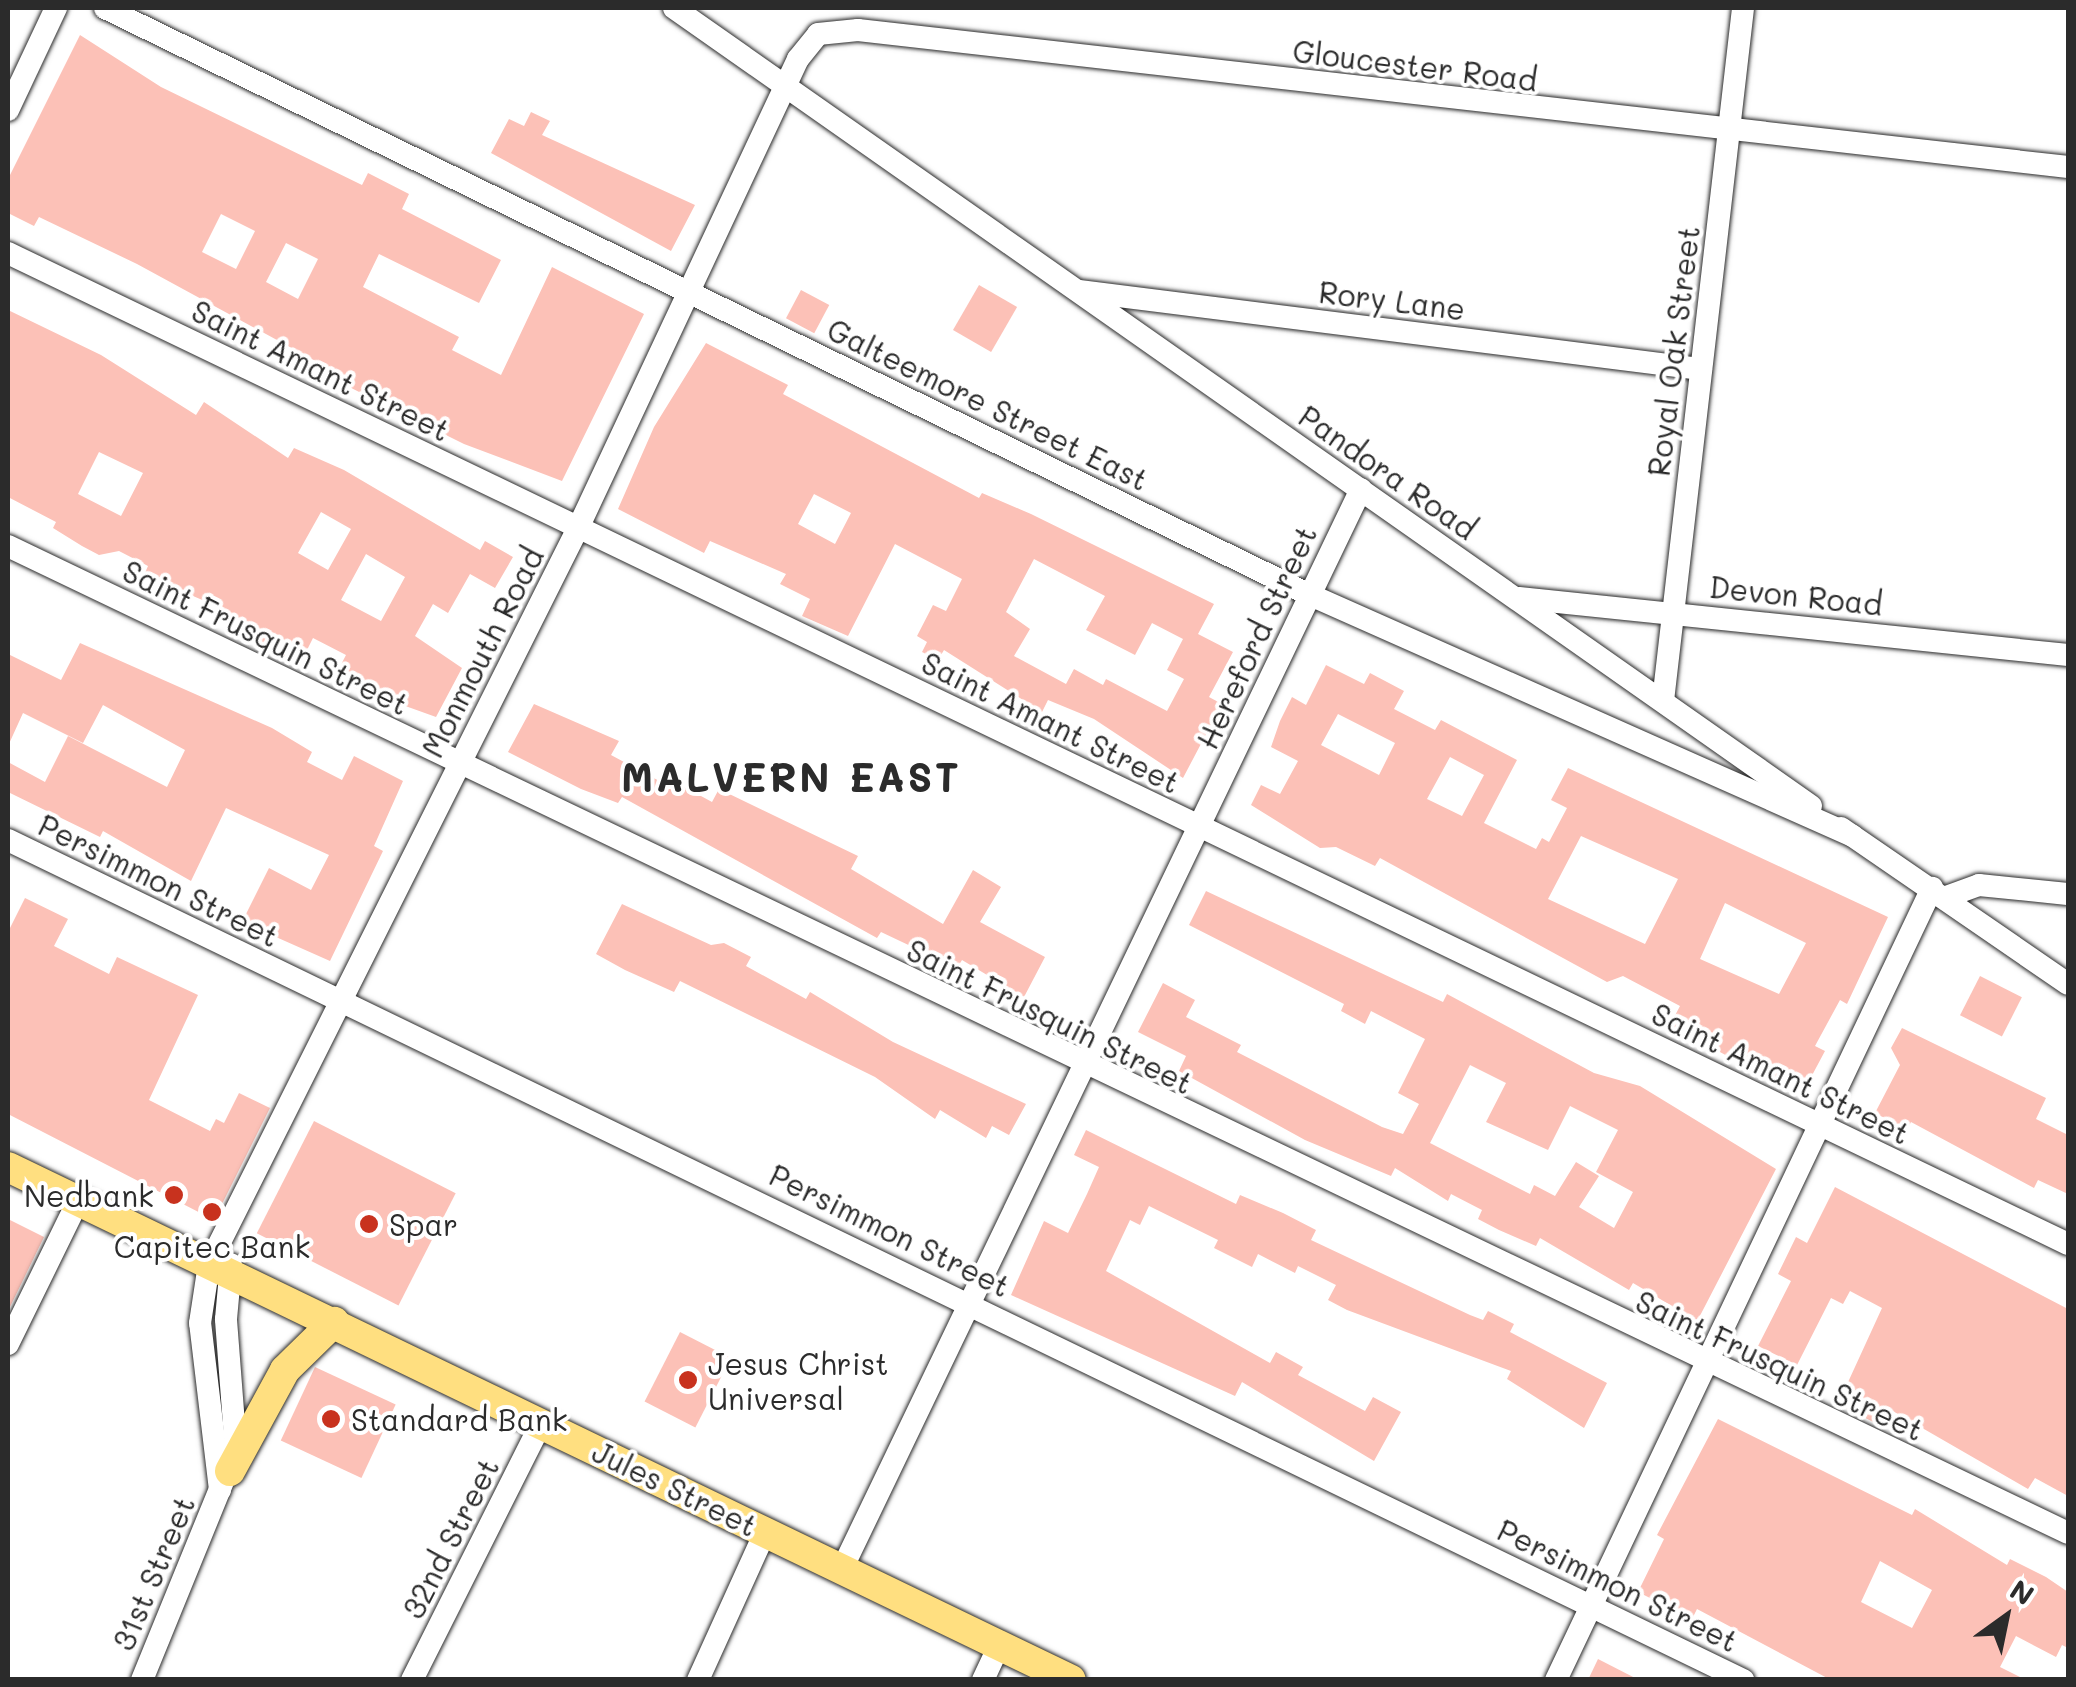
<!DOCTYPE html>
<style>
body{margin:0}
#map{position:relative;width:2076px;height:1687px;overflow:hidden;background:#fff;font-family:Mali,sans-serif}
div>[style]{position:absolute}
.building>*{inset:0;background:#fcc1b7;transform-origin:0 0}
.roads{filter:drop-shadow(0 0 2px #2b2b2b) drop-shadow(0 0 2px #2b2b2b)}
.minor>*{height:22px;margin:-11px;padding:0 11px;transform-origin:11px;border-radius:11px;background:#fff}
.major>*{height:30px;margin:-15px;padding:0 15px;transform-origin:15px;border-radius:15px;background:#ffdf80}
.dots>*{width:28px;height:28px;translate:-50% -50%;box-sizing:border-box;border:5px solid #fff;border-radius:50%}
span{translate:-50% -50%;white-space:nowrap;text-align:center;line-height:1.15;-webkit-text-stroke:8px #fff;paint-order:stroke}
.street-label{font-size:30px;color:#2b2b2b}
.poi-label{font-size:30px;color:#2b2b2b}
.right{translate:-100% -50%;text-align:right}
.left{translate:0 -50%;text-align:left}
.district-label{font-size:40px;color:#2b2b2b;font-weight:700;letter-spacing:2.5px}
.frame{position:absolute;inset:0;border:10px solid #2b2b2b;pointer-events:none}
.north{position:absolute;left:1956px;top:1567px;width:100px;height:100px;-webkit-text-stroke:8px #fff;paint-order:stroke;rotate:33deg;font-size:28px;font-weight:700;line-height:40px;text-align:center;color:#2b2b2b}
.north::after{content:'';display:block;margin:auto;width:35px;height:45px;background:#2b2b2b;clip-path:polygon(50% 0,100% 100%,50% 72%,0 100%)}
</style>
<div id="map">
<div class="building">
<div style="clip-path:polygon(evenodd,80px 35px,161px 87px,362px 185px,368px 173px,409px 194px,402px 209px,501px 260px,479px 303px,379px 254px,363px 287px,459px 337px,452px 350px,501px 375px,552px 267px,644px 314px,562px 481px,464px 444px,329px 377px,332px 370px,137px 264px,39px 217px,34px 226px,8px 213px,8px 179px,80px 35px,221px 214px,255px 231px,236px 269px,202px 252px,221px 214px,80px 35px,286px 243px,318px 259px,298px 299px,266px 282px,286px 243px)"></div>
<div style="clip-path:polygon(531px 112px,550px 121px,542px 135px,695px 205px,671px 251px,491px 153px,509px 119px,524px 126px)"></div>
<div style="left:979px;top:285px;width:44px;height:52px;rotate:30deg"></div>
<div style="left:801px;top:290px;width:32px;height:32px;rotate:28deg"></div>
<div style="clip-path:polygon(evenodd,8px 310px,101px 355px,196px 415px,204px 402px,288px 458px,294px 448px,344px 470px,480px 550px,485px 541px,513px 557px,495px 588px,470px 574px,448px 613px,433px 604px,415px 636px,462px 668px,436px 717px,333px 680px,346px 655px,313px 638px,299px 666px,217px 617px,221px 608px,144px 575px,148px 566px,119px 551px,99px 555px,82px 546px,53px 528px,56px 522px,8px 497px,8px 310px,99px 452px,143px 473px,121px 516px,78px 494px,99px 452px,8px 310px,321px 512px,351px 529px,328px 570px,298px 553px,321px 512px,8px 310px,366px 554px,405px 577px,381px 621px,341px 600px,366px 554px)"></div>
<div style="clip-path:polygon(evenodd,706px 343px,788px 385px,783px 394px,979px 498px,982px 493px,1031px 514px,1214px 604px,1198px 634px,1233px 652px,1209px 697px,1222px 704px,1183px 778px,1094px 719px,1048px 700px,1042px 712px,944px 650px,938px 660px,922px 652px,927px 642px,917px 636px,933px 605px,946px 611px,962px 579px,895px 544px,848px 636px,802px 616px,810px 599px,780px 584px,786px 574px,710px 541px,704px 553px,618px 509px,654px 427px,706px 343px,814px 494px,851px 513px,835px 544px,798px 524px,814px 494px,706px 343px,1034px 559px,1105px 596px,1086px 630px,1135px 655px,1152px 623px,1183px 639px,1167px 670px,1184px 679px,1167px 711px,1106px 679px,1103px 685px,1074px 669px,1066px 684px,1014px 656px,1030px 629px,1006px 612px,1034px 559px)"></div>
<div style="clip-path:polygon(80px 643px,272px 728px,312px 752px,307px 762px,342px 780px,354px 756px,403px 781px,374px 846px,383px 851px,330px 961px,242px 922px,269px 868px,311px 890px,329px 855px,226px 808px,191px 881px,103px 831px,100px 837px,8px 792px,8px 762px,45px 782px,68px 736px,167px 787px,185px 750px,103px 705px,83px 743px,23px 713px,8px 746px,8px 654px,61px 680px)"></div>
<div style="clip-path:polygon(evenodd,1326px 665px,1364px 684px,1370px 673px,1404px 691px,1394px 709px,1435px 730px,1441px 720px,1517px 760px,1484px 823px,1536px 849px,1542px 838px,1549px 842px,1567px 808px,1551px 800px,1568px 768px,1888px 917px,1847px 1004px,1840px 1000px,1815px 1046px,1825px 1051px,1801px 1096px,1670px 1025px,1680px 1006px,1623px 976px,1607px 982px,1380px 858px,1375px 866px,1336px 847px,1320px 848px,1251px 805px,1261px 785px,1280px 794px,1298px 761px,1271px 747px,1280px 721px,1292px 697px,1306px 705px,1326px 665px,1338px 714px,1395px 743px,1379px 775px,1321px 745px,1338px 714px,1326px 665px,1450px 757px,1484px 775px,1462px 816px,1427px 799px,1450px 757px,1326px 665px,1581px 836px,1678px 879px,1645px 944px,1548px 899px,1581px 836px,1326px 665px,1725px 903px,1806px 943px,1779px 994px,1700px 959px,1725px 903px)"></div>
<div style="clip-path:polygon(534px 704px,619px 741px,611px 755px,663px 783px,666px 777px,712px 802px,719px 789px,858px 856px,851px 869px,943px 924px,973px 870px,1001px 887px,980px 922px,1045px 957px,1024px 997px,962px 960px,957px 968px,881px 932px,877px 938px,622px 797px,618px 803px,581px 789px,508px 752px)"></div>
<div style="clip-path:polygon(evenodd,1206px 891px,1443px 1002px,1447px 994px,1594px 1073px,1640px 1086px,1776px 1169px,1690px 1335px,1668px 1325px,1677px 1309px,1633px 1283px,1629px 1290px,1540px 1238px,1536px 1246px,1499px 1230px,1478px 1219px,1482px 1210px,1451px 1194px,1448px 1201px,1395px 1168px,1391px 1176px,1305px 1140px,1179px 1071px,1186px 1056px,1138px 1032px,1163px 983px,1195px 1000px,1186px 1017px,1241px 1045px,1237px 1052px,1382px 1127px,1403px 1134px,1419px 1104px,1398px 1093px,1425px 1039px,1371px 1011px,1365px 1024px,1341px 1011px,1344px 1004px,1189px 925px,1206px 891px,1470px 1065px,1506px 1083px,1486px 1122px,1548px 1150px,1570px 1106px,1618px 1130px,1596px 1172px,1633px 1192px,1614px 1228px,1579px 1207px,1599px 1176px,1576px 1162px,1555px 1196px,1534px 1185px,1530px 1194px,1430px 1143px,1470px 1065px)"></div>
<div style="clip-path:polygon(25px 898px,68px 919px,54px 946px,109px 974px,117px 957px,198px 995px,149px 1100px,210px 1131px,216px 1119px,224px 1123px,239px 1093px,270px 1108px,214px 1220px,8px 1114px,8px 932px)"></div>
<div style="clip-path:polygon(622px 904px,711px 945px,724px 943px,751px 957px,746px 966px,806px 999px,810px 992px,893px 1042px,1026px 1104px,1009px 1135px,992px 1126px,986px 1138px,940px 1110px,935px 1119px,875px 1077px,680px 981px,674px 992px,625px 970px,596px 954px)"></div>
<div style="left:1980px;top:976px;width:47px;height:44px;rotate:27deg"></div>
<div style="clip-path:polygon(1902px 1028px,2046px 1098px,2036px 1119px,2068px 1135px,2068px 1194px,2038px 1180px,2034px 1188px,1911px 1122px,1907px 1130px,1875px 1113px,1900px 1065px,1891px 1048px)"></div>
<div style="left:314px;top:1121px;width:159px;height:126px;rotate:27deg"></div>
<div style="clip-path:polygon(1086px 1130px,1236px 1204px,1240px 1195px,1283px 1213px,1316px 1230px,1311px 1240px,1470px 1315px,1483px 1320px,1488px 1311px,1514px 1324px,1510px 1332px,1607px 1383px,1584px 1428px,1507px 1379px,1511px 1371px,1347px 1310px,1328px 1300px,1336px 1285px,1298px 1266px,1295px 1273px,1258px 1254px,1252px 1267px,1214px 1248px,1218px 1240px,1149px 1206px,1140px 1225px,1130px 1220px,1106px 1271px,1270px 1363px,1276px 1352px,1303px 1367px,1298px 1375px,1365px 1411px,1373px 1397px,1401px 1412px,1374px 1461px,1242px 1382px,1235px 1396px,1011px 1295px,1044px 1221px,1068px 1233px,1087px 1194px,1099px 1167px,1074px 1155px)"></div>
<div style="clip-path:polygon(1835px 1187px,2068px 1309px,2068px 1496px,2035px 1478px,2028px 1489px,1891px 1410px,1883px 1427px,1838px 1404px,1882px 1308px,1850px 1291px,1843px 1304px,1831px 1298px,1797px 1365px,1758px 1346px,1791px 1281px,1778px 1274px,1796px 1237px,1807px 1243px)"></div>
<div style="clip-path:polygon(8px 1219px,44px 1237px,8px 1311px)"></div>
<div style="left:680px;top:1332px;width:57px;height:78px;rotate:27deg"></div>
<div style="left:315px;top:1367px;width:89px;height:81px;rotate:25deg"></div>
<div style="clip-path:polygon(evenodd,1718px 1419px,1912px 1515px,1915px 1509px,2007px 1565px,2010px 1559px,2046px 1577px,2068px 1592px,2068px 1648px,2062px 1645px,2056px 1657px,2016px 1636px,2000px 1667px,2026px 1680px,1831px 1680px,1697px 1609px,1692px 1619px,1638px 1592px,1664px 1539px,1657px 1535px,1718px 1419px,1880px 1561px,1932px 1590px,1912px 1628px,1861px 1602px,1880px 1561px)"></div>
<div style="clip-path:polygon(1598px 1659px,1639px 1680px,1588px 1680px)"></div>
</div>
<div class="roads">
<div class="minor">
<div style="left:105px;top:8px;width:1338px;rotate:25.97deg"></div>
<div style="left:1308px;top:594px;width:596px;rotate:23.94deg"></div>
<div style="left:674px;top:8px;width:1389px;rotate:35.06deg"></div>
<div style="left:8px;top:110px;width:113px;rotate:-64.8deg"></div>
<div style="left:8px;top:253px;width:2286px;rotate:25.69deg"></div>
<div style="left:1079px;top:291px;width:627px;rotate:7.15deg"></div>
<div style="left:8px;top:546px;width:2284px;rotate:25.6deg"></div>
<div style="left:1519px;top:598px;width:552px;rotate:5.93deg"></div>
<div style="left:1663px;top:701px;width:698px;rotate:-83.41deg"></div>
<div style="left:1841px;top:828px;width:275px;rotate:34.5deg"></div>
<div style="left:8px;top:840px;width:1928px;rotate:25.83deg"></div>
<div style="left:1946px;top:897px;width:35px;rotate:-20deg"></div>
<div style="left:1979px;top:885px;width:89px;rotate:5.8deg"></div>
<div style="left:8px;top:1344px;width:159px;rotate:-63.9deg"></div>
<div style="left:220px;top:1490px;width:168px;rotate:-96.8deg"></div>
<div style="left:200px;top:1323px;width:60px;rotate:-81.3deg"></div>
<div style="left:209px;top:1264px;width:826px;rotate:-63.37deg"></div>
<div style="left:579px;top:526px;width:516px;rotate:-64.88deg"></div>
<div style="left:798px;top:59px;width:32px;rotate:-51deg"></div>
<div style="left:818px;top:34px;width:40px;rotate:-5.7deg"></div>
<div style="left:858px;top:30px;width:1218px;rotate:6.46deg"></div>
<div style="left:842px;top:1569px;width:1198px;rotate:-64.33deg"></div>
<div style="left:142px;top:1680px;width:248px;rotate:-67.8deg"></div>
<div style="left:236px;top:1450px;width:131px;rotate:-94.4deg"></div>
<div style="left:226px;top:1319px;width:55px;rotate:-84.8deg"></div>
<div style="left:412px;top:1680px;width:288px;rotate:-63.3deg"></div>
<div style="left:698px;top:1680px;width:162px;rotate:-65.6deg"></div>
<div style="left:983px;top:1680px;width:38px;rotate:-65deg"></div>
<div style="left:1556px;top:1680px;width:877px;rotate:-64.6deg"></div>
</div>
<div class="major">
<div style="left:8px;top:1167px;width:1180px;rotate:25.76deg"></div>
<div style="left:230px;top:1471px;width:115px;rotate:-61.4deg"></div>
<div style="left:285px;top:1370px;width:69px;rotate:-44.4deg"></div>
</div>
</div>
<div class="dots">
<div style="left:174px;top:1195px;background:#c8321e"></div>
<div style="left:212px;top:1212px;background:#c8321e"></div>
<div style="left:369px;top:1224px;background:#c8321e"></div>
<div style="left:688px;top:1380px;background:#c8321e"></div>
<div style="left:331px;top:1419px;background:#c8321e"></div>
</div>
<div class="street-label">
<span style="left:1415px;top:65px;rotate:7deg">Gloucester Road</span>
<span style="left:1392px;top:300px;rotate:7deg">Rory Lane</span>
<span style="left:1673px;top:351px;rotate:-83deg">Royal Oak Street</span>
<span style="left:321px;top:370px;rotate:26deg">Saint Amant Street</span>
<span style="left:988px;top:404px;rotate:26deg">Galteemore Street East</span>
<span style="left:1388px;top:472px;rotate:35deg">Pandora Road</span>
<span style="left:1796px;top:595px;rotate:6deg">Devon Road</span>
<span style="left:266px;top:637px;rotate:26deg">Saint Frusquin Street</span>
<span style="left:1256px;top:637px;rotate:-65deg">Hereford Street</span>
<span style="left:482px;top:652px;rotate:-63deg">Monmouth Road</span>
<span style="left:1051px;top:722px;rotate:26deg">Saint Amant Street</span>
<span style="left:159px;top:880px;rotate:26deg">Persimmon Street</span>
<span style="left:1050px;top:1016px;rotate:26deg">Saint Frusquin Street</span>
<span style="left:1781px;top:1073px;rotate:26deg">Saint Amant Street</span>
<span style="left:890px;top:1230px;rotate:26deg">Persimmon Street</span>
<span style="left:1780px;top:1365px;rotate:25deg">Saint Frusquin Street</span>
<span style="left:675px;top:1488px;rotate:26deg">Jules Street</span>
<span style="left:450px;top:1538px;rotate:-63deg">32nd Street</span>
<span style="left:153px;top:1573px;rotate:-67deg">31st Street</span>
<span style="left:1618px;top:1585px;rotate:26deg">Persimmon Street</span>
</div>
<div class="poi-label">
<span class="right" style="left:154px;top:1195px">Nedbank</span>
<span class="left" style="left:389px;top:1224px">Spar</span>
<span style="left:212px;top:1246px">Capitec Bank</span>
<span class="left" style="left:708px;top:1380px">Jesus Christ<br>Universal</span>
<span class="left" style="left:351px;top:1419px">Standard Bank</span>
</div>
<div class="district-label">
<span style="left:791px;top:776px">MALVERN EAST</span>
</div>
<div class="frame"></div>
<div class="north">N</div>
</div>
